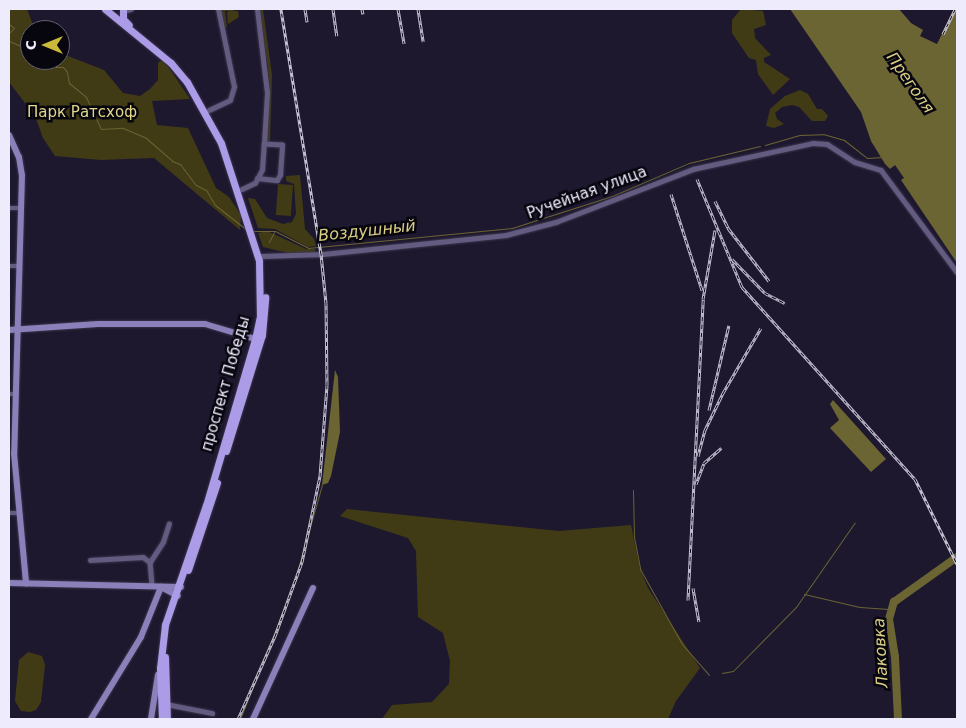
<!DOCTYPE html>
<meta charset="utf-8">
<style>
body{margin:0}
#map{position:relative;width:966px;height:728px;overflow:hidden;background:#1e182f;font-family:"DejaVu Sans",sans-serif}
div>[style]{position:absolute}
.green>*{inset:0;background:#413b15;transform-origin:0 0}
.water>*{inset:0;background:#6b6433}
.stream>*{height:1px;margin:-0.5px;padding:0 0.5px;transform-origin:0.5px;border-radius:0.5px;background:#6b6433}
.river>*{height:8px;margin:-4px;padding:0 4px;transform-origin:4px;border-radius:4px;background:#6b6433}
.roads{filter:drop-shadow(0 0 1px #3b364c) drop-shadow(0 0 1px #3b364c)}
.street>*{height:4.5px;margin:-2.25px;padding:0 2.25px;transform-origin:2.25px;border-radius:2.25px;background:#635c80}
.secondary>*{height:6px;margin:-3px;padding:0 3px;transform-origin:3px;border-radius:3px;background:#8c80bb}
.primary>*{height:7px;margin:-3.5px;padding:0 3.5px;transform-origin:3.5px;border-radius:3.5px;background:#ac9ce8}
.rail>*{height:3px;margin-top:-1.5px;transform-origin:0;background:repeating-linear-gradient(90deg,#07060f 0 4px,#c4c0d3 0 8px);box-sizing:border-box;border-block:1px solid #c4c0d3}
span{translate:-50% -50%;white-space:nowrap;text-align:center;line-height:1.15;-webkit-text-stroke:5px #07060f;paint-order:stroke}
.park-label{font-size:15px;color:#e2d78a}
.street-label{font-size:15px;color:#eeebfc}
.water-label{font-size:16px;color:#d9ce81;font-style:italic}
.frame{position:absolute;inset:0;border:10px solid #eeebfc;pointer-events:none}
.north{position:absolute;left:20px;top:20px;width:50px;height:50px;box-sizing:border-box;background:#07060f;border:1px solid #63626e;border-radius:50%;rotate:270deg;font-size:14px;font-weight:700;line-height:20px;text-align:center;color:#eeebfc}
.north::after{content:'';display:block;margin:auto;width:18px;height:22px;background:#cbb939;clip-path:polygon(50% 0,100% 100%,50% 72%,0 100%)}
</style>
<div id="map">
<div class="green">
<div style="clip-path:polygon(9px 9px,27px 9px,35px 30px,30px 30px,30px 60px,60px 60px,60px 53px,104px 70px,123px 93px,140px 96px,150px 89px,158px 80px,158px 63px,163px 59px,190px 99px,152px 101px,157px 125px,188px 128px,216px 188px,229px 197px,241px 215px,240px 230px,154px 158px,101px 160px,55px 156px,43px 138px,35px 116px,9px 82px)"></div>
<div style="clip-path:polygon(220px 9px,238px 9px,232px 11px,238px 11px,239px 17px,228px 24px,227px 12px,230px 11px,225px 11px,227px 27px,224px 28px)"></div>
<div style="clip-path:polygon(258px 9px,263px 9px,272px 75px,270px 142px,266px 142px,269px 102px,268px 67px)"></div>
<div style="clip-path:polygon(741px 9px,763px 11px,766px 25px,754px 29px,755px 38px,771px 55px,764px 58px,764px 62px,790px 79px,773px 95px,758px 74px,756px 60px,749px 58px,732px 33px,732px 20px)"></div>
<div style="clip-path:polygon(800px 90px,808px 94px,817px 109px,822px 109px,828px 116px,825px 121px,812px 121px,799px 107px,792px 105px,782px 107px,775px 113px,777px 119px,784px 124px,774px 128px,766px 126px,770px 109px,785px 96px)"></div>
<div style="clip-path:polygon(300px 175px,305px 229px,314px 239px,316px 246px,308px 247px,275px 229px,258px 228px,248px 198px,255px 199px,267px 218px,283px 224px,292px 222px,296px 214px,294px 184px,286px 181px,286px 176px)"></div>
<div style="left:278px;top:184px;width:15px;height:31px;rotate:4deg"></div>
<div style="clip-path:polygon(267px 231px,306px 249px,315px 249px,315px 252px,288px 253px,263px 247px,258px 233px)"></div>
<div style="clip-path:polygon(347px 509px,559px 531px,631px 525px,640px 569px,648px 588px,700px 668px,676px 701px,668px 719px,382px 719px,392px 705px,432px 702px,449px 684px,450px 661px,443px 633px,418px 617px,416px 551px,408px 538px,340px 516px)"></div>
<div style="clip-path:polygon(28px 652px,42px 656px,45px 665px,41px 702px,36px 710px,30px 712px,21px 711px,15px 701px,19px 660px)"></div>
</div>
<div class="water">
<div style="clip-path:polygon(790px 9px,899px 9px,911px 23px,923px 30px,920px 36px,937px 44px,954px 9px,957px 9px,957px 263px,901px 180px,904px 178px,895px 165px,890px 169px,885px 164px,871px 141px,861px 112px)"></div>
<div style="clip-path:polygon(335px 370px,338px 377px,340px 432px,331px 476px,328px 483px,322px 485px)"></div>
<div style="clip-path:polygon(833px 400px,886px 459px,871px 472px,830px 428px,839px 420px,830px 404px)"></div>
</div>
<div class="stream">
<div style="left:9px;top:24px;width:6px;rotate:39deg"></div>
<div style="left:14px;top:28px;width:7px;rotate:135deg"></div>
<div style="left:9px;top:41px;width:23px;rotate:23deg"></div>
<div style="left:46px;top:60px;width:12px;rotate:35deg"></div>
<div style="left:56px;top:67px;width:7px"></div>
<div style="left:63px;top:67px;width:6px;rotate:51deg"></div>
<div style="left:67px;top:72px;width:11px;rotate:80deg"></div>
<div style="left:69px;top:83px;width:22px;rotate:39deg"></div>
<div style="left:86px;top:97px;width:35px;rotate:65deg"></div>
<div style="left:101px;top:129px;width:22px;rotate:-3deg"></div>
<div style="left:123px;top:128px;width:25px;rotate:23deg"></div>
<div style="left:146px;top:138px;width:35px;rotate:41deg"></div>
<div style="left:172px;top:161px;width:9px;rotate:21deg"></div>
<div style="left:180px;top:164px;width:26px;rotate:53deg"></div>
<div style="left:196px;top:185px;width:11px;rotate:27deg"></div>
<div style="left:206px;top:190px;width:17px;rotate:59deg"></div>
<div style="left:215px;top:205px;width:41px;rotate:38deg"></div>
<div style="left:765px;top:145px;width:35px;rotate:-16deg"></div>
<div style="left:799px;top:135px;width:24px;rotate:-2deg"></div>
<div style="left:823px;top:134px;width:22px;rotate:16deg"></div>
<div style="left:844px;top:140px;width:29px;rotate:38deg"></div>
<div style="left:867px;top:158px;width:16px;rotate:-4deg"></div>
<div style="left:253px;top:231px;width:22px"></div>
<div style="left:275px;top:231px;width:37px;rotate:27deg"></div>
<div style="left:308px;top:248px;width:205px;rotate:-5.6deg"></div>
<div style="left:512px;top:228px;width:105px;rotate:-17.7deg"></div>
<div style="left:612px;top:196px;width:84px;rotate:-23.2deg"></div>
<div style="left:689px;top:163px;width:73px;rotate:-13.5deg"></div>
<div style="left:269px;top:242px;width:11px;rotate:-63deg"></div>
<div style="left:633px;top:490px;width:47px;rotate:88.8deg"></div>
<div style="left:634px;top:537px;width:33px;rotate:79deg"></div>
<div style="left:640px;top:569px;width:86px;rotate:60.8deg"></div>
<div style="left:682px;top:644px;width:41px;rotate:48.9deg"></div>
<div style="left:804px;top:594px;width:57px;rotate:13.1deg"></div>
<div style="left:860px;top:607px;width:32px;rotate:4deg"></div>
<div style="left:722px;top:673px;width:11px;rotate:-10deg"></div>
<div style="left:733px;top:671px;width:90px;rotate:-45.5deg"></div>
<div style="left:796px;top:607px;width:103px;rotate:-55.2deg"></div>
<div style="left:240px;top:719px;width:146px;rotate:-68.3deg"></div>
<div style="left:294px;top:583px;width:102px;rotate:-74.1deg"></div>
</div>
<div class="river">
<div style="left:898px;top:719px;width:62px;rotate:-92.8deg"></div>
<div style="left:895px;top:657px;width:38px;rotate:-99deg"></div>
<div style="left:889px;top:619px;width:18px;rotate:-74deg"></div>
<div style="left:894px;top:602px;width:77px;rotate:-35.5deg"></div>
</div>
<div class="roads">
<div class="street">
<div style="left:123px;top:11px;width:8px;rotate:-14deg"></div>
<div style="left:209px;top:110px;width:23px;rotate:-25deg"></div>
<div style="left:230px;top:100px;width:14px;rotate:-73deg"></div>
<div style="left:234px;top:87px;width:80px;rotate:-101.6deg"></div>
<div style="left:257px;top:178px;width:20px;rotate:6deg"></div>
<div style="left:277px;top:180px;width:6px;rotate:-59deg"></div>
<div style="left:280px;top:175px;width:30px;rotate:-86deg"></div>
<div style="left:282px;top:145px;width:18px;rotate:-177deg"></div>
<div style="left:242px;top:189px;width:14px;rotate:-25deg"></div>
<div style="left:255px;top:183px;width:15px;rotate:-62deg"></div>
<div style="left:262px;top:170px;width:26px;rotate:-86deg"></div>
<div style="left:264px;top:144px;width:51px;rotate:-86.6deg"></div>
<div style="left:267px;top:93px;width:85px;rotate:-96.8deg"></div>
<div style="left:9px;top:208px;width:13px"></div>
<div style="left:262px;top:256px;width:61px;rotate:-1.9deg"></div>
<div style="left:323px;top:254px;width:184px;rotate:-5.9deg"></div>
<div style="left:506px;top:235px;width:52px;rotate:-14.6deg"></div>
<div style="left:556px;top:222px;width:147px;rotate:-21.1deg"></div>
<div style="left:693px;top:169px;width:123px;rotate:-12.2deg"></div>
<div style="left:813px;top:143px;width:14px;rotate:4deg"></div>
<div style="left:827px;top:144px;width:33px;rotate:33deg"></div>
<div style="left:855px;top:162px;width:27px;rotate:17deg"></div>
<div style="left:881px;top:170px;width:127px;rotate:53.3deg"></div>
<div style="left:9px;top:266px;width:11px"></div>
<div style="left:9px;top:394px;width:6px"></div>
<div style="left:9px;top:513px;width:9px"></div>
<div style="left:90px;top:560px;width:53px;rotate:-3.2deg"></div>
<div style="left:143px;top:557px;width:9px;rotate:36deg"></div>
<div style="left:150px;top:562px;width:23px;rotate:85deg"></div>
<div style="left:150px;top:562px;width:24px;rotate:-57deg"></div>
<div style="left:163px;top:542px;width:19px;rotate:-72deg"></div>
<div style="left:166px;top:704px;width:47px;rotate:11.1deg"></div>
</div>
<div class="secondary">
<div style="left:9px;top:135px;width:24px;rotate:66deg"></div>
<div style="left:19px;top:157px;width:18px;rotate:81deg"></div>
<div style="left:22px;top:175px;width:278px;rotate:91.6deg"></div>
<div style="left:14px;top:453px;width:131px;rotate:84.7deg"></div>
<div style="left:9px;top:330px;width:89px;rotate:-3.9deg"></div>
<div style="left:98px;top:324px;width:107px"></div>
<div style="left:205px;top:324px;width:52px;rotate:16.7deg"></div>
<div style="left:9px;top:583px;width:172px;rotate:1.3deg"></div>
<div style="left:161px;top:587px;width:19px;rotate:28deg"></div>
<div style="left:91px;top:719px;width:96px;rotate:-58.6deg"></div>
<div style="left:141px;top:637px;width:54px;rotate:-68.2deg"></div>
<div style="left:151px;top:719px;width:45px;rotate:-81deg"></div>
<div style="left:253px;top:719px;width:144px;rotate:-65.4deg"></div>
</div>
<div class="primary">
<div style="left:105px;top:9px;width:85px;rotate:39.3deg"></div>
<div style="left:171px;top:63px;width:25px;rotate:50deg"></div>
<div style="left:187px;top:82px;width:70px;rotate:60.9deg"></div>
<div style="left:221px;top:143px;width:124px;rotate:72.1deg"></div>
<div style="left:259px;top:261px;width:55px;rotate:89deg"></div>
<div style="left:260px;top:316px;width:24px;rotate:102deg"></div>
<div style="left:255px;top:339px;width:173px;rotate:106.4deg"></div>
<div style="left:206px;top:505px;width:127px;rotate:108.9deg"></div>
<div style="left:165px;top:625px;width:43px;rotate:96.6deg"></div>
<div style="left:160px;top:668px;width:51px;rotate:87.8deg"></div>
<div style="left:123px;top:9px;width:10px;rotate:90deg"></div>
<div style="left:123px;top:19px;width:8px;rotate:45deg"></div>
<div style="left:226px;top:451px;width:121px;rotate:-72.8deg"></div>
<div style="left:262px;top:335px;width:38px;rotate:-85deg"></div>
<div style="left:188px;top:570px;width:92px;rotate:-71.6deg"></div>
<div style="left:165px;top:657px;width:62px;rotate:88.2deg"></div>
</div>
</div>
<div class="rail">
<div style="left:305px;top:9px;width:13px;rotate:81deg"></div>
<div style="left:333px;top:9px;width:27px;rotate:82deg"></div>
<div style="left:362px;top:9px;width:5px;rotate:79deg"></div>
<div style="left:398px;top:9px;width:35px;rotate:80deg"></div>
<div style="left:418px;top:9px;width:33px;rotate:81deg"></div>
<div style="left:943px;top:34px;width:28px;rotate:-64deg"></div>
<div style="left:697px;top:179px;width:117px;rotate:67.4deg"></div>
<div style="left:742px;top:287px;width:258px;rotate:48deg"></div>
<div style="left:915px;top:479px;width:95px;rotate:63.7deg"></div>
<div style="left:671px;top:194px;width:101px;rotate:72.1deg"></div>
<div style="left:715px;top:201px;width:30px;rotate:64deg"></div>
<div style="left:728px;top:228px;width:67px;rotate:52.3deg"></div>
<div style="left:732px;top:259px;width:47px;rotate:45.9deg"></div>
<div style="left:765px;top:293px;width:22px;rotate:27deg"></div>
<div style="left:709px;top:410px;width:87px;rotate:-76.8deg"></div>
<div style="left:698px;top:456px;width:27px;rotate:-75deg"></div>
<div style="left:705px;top:430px;width:41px;rotate:-64.1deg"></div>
<div style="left:723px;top:393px;width:75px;rotate:-59.7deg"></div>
<div style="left:696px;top:484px;width:22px;rotate:-69deg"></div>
<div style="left:704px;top:463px;width:23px;rotate:-41deg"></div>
<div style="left:693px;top:588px;width:34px;rotate:80deg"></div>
<div style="left:688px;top:600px;width:301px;rotate:-87.1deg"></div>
<div style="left:703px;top:299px;width:70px;rotate:-80.1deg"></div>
<div style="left:238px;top:719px;width:91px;rotate:-66deg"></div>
<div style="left:275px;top:636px;width:79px;rotate:-70deg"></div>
<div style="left:302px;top:562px;width:88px;rotate:-78.2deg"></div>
<div style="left:320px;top:476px;width:91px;rotate:-85.6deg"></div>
<div style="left:327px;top:385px;width:82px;rotate:-90.7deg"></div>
<div style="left:326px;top:303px;width:49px;rotate:-95.8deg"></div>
<div style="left:321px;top:254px;width:248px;rotate:-99.3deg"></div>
</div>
<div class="park-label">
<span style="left:82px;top:113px">Парк Ратсхоф</span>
</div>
<div class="street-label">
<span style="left:587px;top:193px;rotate:-20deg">Ручейная улица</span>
<span style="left:226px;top:384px;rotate:-74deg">проспект Победы</span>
</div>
<div class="water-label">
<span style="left:910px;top:83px;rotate:55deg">Преголя</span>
<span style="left:367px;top:231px;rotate:-6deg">Воздушный</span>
<span style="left:881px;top:653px;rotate:-93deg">Лаковка</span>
</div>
<div class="frame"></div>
<div class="north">С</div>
</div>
